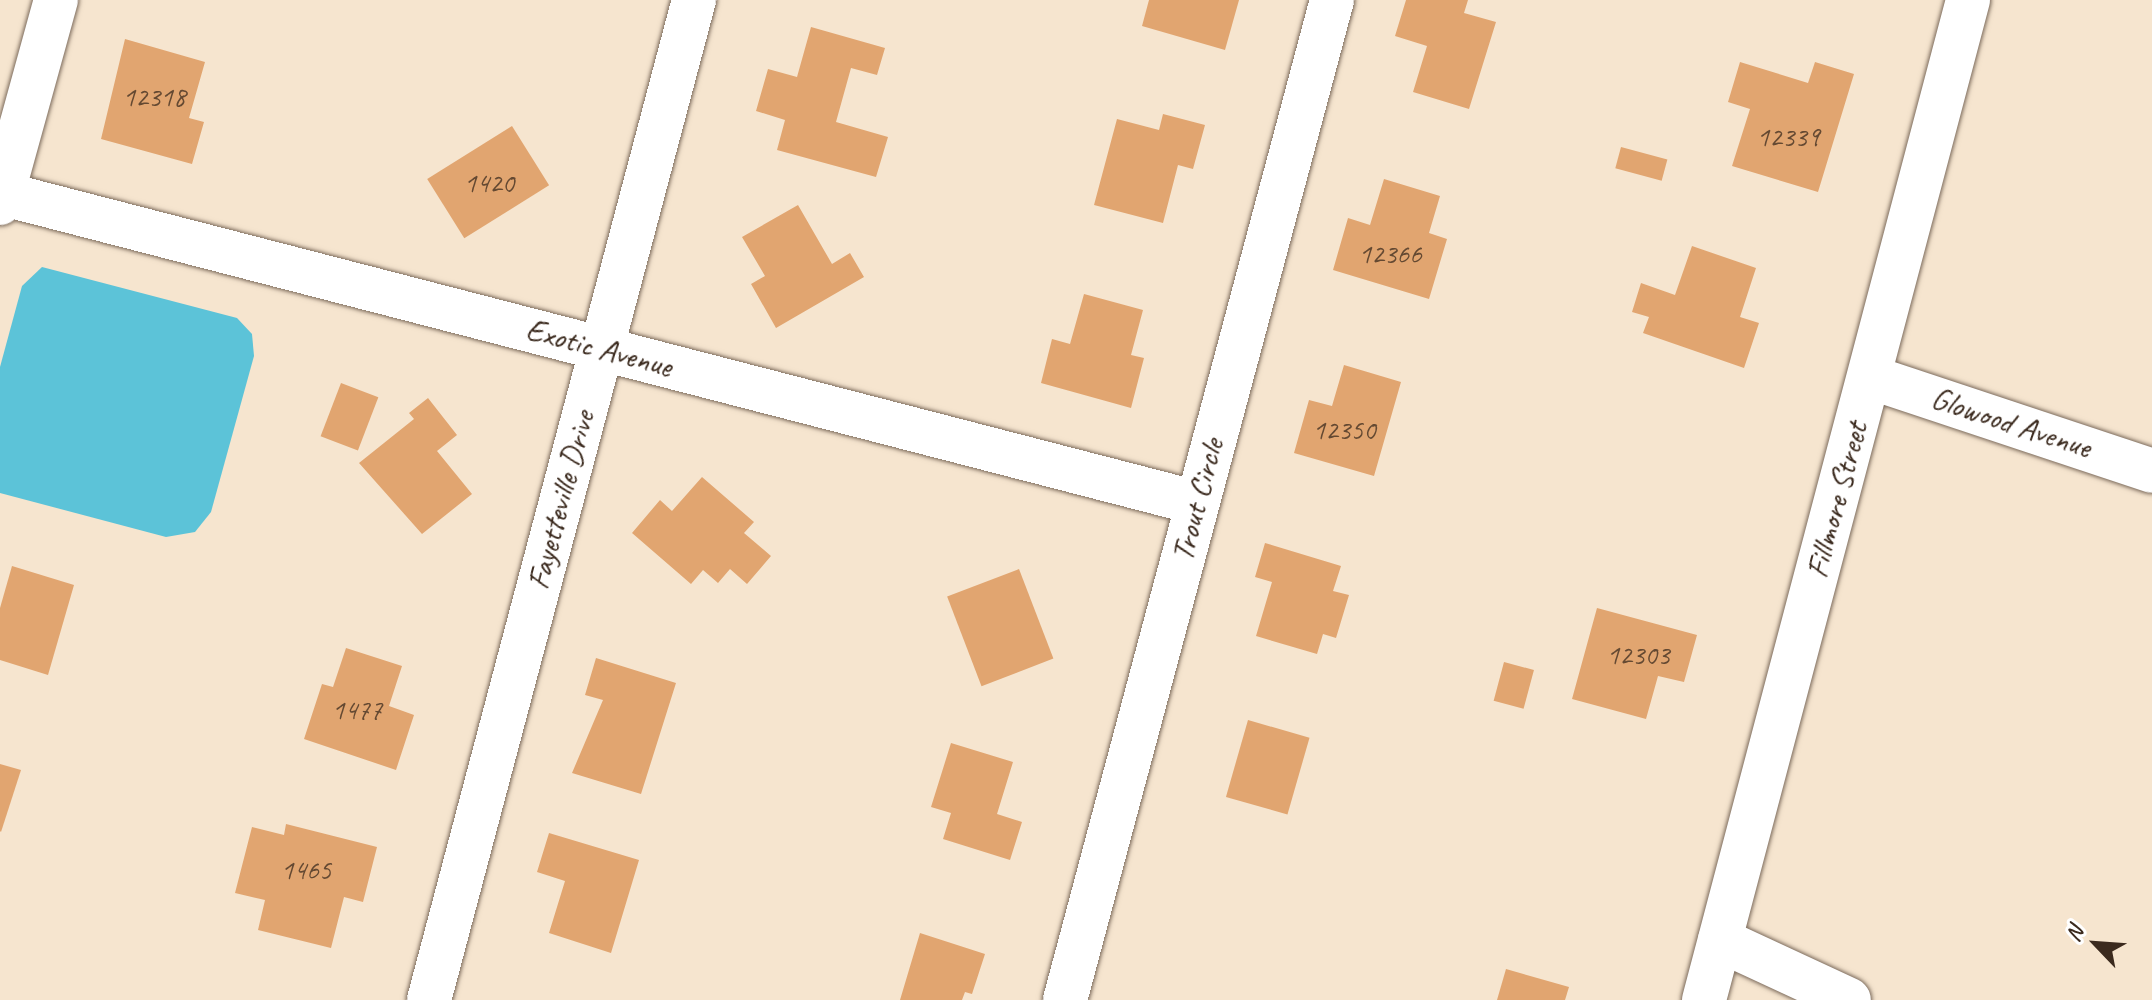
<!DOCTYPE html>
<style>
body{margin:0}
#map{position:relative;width:2152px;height:1000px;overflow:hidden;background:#f6e5cf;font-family:Caveat,sans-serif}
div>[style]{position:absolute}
.water>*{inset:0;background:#5cc3d8}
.building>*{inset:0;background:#e1a570;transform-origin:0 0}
.roads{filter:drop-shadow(0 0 2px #7c6b5c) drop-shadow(0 0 2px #7c6b5c)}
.minor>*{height:44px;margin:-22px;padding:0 22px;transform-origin:22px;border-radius:22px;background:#fff}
span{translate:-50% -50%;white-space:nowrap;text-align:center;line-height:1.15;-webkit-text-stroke:8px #fff;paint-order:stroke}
.number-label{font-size:28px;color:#644932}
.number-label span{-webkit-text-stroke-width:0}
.street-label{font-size:32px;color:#3b2a1e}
.north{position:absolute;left:2056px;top:904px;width:80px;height:80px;-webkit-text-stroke:6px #fff;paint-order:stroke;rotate:295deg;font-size:22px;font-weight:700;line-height:32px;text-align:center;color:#3b2a1e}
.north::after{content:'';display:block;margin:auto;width:28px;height:36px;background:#3b2a1e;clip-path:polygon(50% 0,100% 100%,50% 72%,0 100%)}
</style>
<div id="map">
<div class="water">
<div style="clip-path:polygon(42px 267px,237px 318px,252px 334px,254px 356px,211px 512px,195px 532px,166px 537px,0 493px,0 367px,22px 286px)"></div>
</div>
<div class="building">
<div style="clip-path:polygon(1149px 0,1239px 0,1225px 50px,1142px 26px)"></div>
<div style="clip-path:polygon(1406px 0,1468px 0,1464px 13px,1496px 22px,1469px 109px,1413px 92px,1427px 46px,1395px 36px)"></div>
<div style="clip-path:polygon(811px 27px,885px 48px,877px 75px,851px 68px,836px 122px,888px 137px,876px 177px,777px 150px,785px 120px,756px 111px,768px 69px,797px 77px)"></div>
<div style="clip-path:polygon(125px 39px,205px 62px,189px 118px,204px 122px,192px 164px,101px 139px)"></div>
<div style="clip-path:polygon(1740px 62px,1808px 83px,1815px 62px,1854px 74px,1818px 192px,1732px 166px,1750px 109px,1728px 102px)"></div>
<div style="clip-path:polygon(1163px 114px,1205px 125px,1193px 169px,1178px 165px,1163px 223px,1094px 205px,1117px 119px,1159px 130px)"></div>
<div style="left:512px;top:126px;width:70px;height:100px;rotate:58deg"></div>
<div style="left:1621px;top:147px;width:48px;height:22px;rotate:15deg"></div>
<div style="clip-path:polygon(1384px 179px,1440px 196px,1429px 233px,1447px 239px,1429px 299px,1333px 270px,1348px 218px,1370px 225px)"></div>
<div style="clip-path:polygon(798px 205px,832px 264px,850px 253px,864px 277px,776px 328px,751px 284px,765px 276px,742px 237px)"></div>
<div style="clip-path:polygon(1692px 246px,1756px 268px,1740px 317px,1759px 323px,1744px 368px,1643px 333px,1649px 317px,1632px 312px,1641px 283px,1675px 295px)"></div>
<div style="clip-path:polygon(1084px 294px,1143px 310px,1131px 355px,1144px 358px,1131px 408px,1041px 383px,1052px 339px,1070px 344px)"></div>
<div style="clip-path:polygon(1344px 365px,1401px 382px,1374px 476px,1294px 453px,1309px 400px,1332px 406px)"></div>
<div style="left:341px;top:383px;width:40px;height:57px;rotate:21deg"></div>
<div style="clip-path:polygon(428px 398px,457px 435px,437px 451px,472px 494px,422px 534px,359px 463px,414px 419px,409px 413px)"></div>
<div style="clip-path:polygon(702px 477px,754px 522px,744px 533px,771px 556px,747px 584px,730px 569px,718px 583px,703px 570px,691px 584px,632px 533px,660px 500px,672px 511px)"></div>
<div style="clip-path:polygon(1265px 543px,1341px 566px,1333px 591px,1349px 595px,1336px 638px,1323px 634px,1317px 654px,1256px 636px,1272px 582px,1255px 577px)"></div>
<div style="clip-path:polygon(12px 566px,74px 585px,48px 675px,0 660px,0 608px)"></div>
<div style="left:1019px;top:569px;width:96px;height:77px;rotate:69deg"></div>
<div style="clip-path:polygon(1597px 608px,1697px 635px,1684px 682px,1658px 676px,1646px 719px,1572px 699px)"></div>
<div style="clip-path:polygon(346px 648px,402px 666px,389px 706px,414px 715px,396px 770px,304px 739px,322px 684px,333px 687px)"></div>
<div style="clip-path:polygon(596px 658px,676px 683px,641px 794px,572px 773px,603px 700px,585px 695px)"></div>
<div style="left:1504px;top:662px;width:31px;height:40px;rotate:15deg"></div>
<div style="left:1248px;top:720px;width:64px;height:80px;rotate:16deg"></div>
<div style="clip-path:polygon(951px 743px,1013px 762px,997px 814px,1022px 822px,1010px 860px,943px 839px,951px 813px,931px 807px)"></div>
<div style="clip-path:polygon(0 764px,21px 770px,1px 832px,0 831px)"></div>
<div style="clip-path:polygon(286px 824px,377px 847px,363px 902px,344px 897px,331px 948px,258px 930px,265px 900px,235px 893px,252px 827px,284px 835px)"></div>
<div style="clip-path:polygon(549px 833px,639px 860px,611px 953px,549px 933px,565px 881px,537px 872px)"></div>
<div style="clip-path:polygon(920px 933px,985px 954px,972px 994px,965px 992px,962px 1000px,900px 1000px)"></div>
<div style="clip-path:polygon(1506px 969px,1569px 987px,1565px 1000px,1497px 1000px)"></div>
</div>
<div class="roads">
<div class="minor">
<div style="left:0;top:193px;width:1237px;rotate:14.51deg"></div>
<div style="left:0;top:203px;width:211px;rotate:-74.6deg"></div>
<div style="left:1870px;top:377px;width:297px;rotate:18.4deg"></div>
<div style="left:1720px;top:940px;width:142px;rotate:24.9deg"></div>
<div style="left:429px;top:1000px;width:1035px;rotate:-75.16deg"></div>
<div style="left:1065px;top:1000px;width:1035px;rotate:-75.05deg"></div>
<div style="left:1704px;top:1000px;width:1034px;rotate:-75.21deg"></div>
</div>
</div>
<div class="number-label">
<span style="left:154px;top:97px">12318</span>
<span style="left:1788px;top:137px">12339</span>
<span style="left:489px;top:183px">1420</span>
<span style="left:1390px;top:254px">12366</span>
<span style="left:1344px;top:430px">12350</span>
<span style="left:1638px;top:655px">12303</span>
<span style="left:357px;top:710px">1477</span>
<span style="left:306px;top:870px">1465</span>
</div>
<div class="street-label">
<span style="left:599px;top:348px;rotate:15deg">Exotic Avenue</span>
<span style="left:2011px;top:423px;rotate:18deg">Glowood Avenue</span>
<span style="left:561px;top:500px;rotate:-75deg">Fayetteville Drive</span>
<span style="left:1198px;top:500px;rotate:-75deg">Trout Circle</span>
<span style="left:1837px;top:500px;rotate:-75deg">Fillmore Street</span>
</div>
<div class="north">N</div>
</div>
